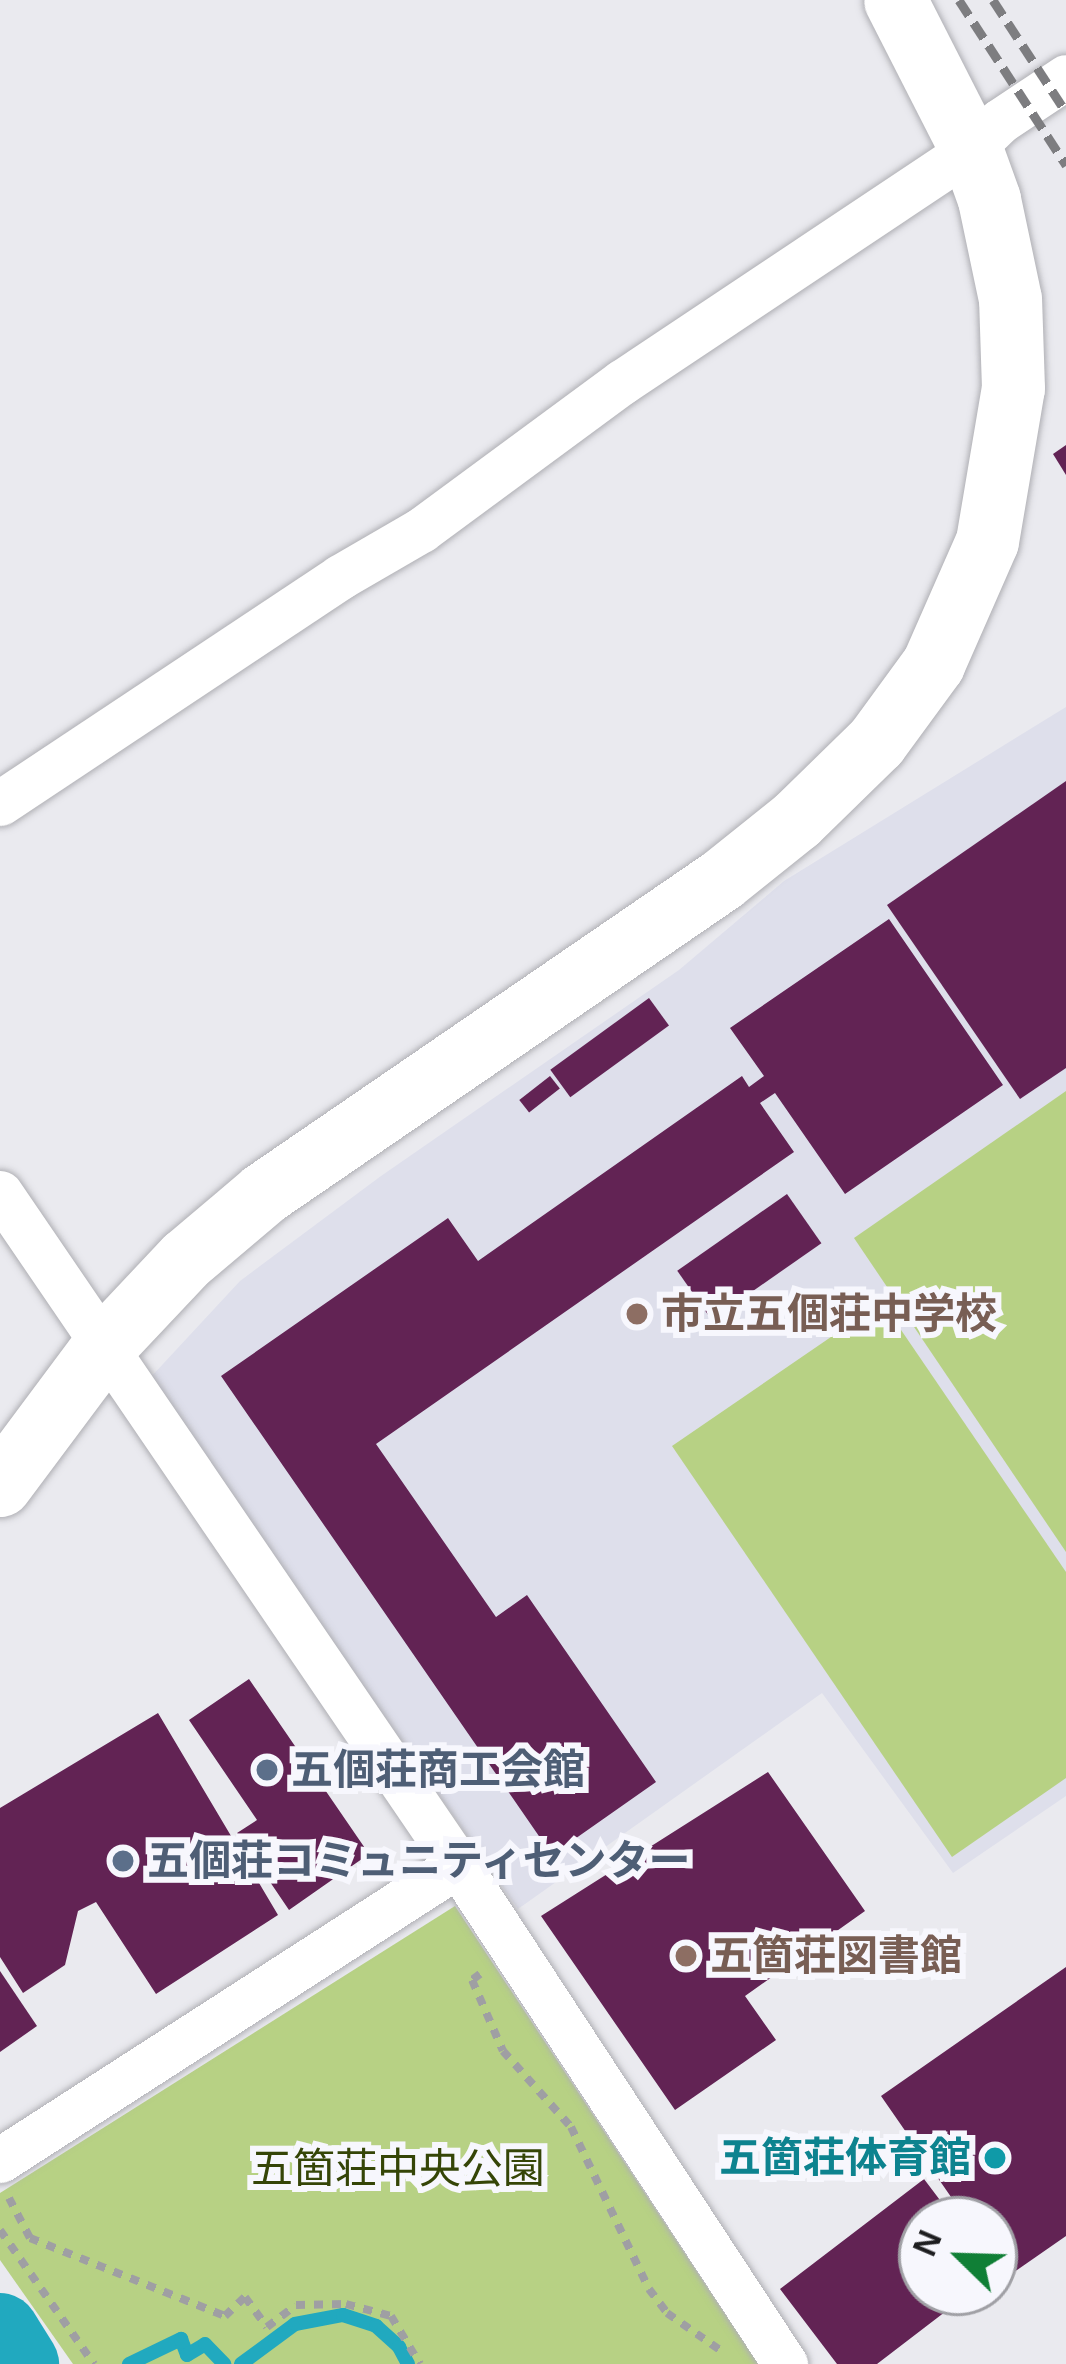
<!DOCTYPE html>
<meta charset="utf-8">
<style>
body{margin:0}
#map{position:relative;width:1066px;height:2364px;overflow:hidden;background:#eaeaef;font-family:Arial,"Noto Sans JP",sans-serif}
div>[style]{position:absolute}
.built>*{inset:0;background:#dedfeb}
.green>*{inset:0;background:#b7d184}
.stream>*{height:14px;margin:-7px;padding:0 7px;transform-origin:7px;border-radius:7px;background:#21a9bf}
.river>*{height:78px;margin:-39px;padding:0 39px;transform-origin:39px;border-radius:39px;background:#21a9bf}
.building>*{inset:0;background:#622354;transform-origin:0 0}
.path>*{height:8px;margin-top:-4px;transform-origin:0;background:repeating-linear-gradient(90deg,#9f9fa3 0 9px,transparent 0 18px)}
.roads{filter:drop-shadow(0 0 3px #afafb4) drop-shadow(0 0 3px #afafb4)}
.street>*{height:45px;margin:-22.5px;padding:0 22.5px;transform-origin:22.5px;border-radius:22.5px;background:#fff}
.secondary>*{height:63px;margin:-31.5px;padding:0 31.5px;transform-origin:31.5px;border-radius:31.5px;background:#fff}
.rail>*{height:9px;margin-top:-4.5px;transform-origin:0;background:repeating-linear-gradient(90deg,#7d7d80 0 18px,transparent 0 27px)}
.dots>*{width:33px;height:33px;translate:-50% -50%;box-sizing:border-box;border:6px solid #f7f7fd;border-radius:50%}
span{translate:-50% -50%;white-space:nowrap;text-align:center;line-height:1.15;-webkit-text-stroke:12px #f7f7fd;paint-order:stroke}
.education-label{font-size:42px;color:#785e54;font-weight:700}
.left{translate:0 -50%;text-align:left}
.service-label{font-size:42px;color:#4e5e75;font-weight:700}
.culture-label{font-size:42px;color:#0d838f;font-weight:700}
.right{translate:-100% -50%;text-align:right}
.park-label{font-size:42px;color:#354507}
.north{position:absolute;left:898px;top:2196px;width:120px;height:120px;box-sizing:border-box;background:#f7f7fd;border:3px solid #a0a0a5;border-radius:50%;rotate:293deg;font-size:33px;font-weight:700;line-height:48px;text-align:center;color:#1e1e20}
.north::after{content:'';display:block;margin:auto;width:42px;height:54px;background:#107f36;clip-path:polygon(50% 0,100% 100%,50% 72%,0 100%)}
</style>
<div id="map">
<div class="built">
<div style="clip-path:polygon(1066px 707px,1066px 1796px,953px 1873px,822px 1693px,518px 1909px,150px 1378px,240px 1281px,381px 1176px,679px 970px,784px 881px)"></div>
</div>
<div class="green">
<div style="clip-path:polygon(1066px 1091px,1066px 1552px,854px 1238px)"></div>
<div style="clip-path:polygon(882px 1302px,1066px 1572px,1066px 1778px,952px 1857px,672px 1446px)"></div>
<div style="clip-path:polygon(455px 1906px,758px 2364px,73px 2364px,0 2260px,0 2193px)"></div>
</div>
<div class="stream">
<div style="left:129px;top:2364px;width:58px;rotate:-25.7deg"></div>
<div style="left:181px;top:2339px;width:17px;rotate:69deg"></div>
<div style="left:187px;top:2355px;width:21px;rotate:-31deg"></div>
<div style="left:205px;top:2344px;width:28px;rotate:46deg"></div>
<div style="left:241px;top:2364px;width:67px;rotate:-36.5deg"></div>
<div style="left:295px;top:2324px;width:49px;rotate:-10.6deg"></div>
<div style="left:343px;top:2315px;width:35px;rotate:18deg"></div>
<div style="left:376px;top:2326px;width:31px;rotate:42deg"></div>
<div style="left:399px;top:2347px;width:19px;rotate:62deg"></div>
</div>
<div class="river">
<div style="left:0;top:2332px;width:38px;rotate:58deg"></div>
</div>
<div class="building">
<div style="clip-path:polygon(1066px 445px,1066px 475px,1053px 454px)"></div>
<div style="clip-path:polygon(1066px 781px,1066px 1068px,1020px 1099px,887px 905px)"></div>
<div style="clip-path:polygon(889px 919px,1003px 1085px,845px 1194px,775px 1093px,760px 1103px,794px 1152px,376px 1444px,496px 1617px,527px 1595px,656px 1782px,552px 1855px,221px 1376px,448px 1218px,478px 1261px,742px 1076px,749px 1087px,764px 1076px,730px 1028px)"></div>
<div style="left:649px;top:998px;width:34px;height:122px;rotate:54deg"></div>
<div style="left:550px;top:1076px;width:16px;height:39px;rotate:52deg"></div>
<div style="left:787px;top:1194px;width:60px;height:134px;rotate:55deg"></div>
<div style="clip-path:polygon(249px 1679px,369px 1854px,289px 1910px,237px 1833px,257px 1820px,189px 1720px)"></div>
<div style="clip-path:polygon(158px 1713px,278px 1915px,156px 1994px,96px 1902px,78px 1911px,65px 1965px,23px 1993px,0 1957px,0 1808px)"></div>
<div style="clip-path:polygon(768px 1772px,865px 1911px,745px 1996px,776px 2040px,675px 2110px,541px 1916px)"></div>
<div style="clip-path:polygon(1066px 1967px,1066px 2236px,1007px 2277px,994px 2259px,994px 2220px,967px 2220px,881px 2096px)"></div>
<div style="clip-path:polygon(0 1971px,37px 2026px,0 2052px)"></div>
<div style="clip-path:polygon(924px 2179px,955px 2220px,922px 2220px,922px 2292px,971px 2292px,877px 2364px,837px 2364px,780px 2289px)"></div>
</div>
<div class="path">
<div style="left:480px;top:1974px;width:10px;rotate:143deg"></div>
<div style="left:472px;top:1980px;width:77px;rotate:66.4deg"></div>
<div style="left:503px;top:2051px;width:102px;rotate:48.2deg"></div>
<div style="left:571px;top:2127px;width:180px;rotate:64.3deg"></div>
<div style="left:649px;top:2289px;width:30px;rotate:53deg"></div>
<div style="left:667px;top:2313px;width:65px;rotate:34.9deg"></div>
<div style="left:9px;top:2198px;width:45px;rotate:62.3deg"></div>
<div style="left:30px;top:2238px;width:210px;rotate:21.8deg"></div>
<div style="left:225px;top:2316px;width:28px;rotate:-44deg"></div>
<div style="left:245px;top:2297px;width:37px;rotate:54deg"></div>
<div style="left:267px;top:2327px;width:36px;rotate:-37deg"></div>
<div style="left:296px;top:2305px;width:50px;rotate:-1.1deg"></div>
<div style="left:346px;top:2304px;width:47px;rotate:14.9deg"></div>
<div style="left:391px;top:2316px;width:56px;rotate:58.9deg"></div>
<div style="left:0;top:2230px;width:164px;rotate:55deg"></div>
</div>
<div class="roads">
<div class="street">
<div style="left:0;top:803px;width:408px;rotate:-33.6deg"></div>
<div style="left:340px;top:577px;width:94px;rotate:-30.1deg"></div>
<div style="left:421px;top:530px;width:250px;rotate:-36.4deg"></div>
<div style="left:622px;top:382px;width:420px;rotate:-33.7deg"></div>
<div style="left:971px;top:149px;width:40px;rotate:-44deg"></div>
<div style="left:1000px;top:121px;width:79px;rotate:-33.7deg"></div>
<div style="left:0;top:1193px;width:813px;rotate:55.72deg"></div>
<div style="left:458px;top:1865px;width:597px;rotate:56.76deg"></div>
<div style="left:0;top:2160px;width:545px;rotate:-32.79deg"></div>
</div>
<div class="secondary">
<div style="left:0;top:1485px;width:172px;rotate:-53.3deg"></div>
<div style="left:103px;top:1347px;width:121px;rotate:-46.7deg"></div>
<div style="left:186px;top:1259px;width:102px;rotate:-40.2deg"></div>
<div style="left:264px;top:1193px;width:554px;rotate:-34.41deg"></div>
<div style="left:721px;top:880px;width:96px;rotate:-38.7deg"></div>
<div style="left:796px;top:820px;width:112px;rotate:-44.3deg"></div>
<div style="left:876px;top:742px;width:97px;rotate:-53.8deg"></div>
<div style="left:933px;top:664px;width:134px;rotate:-66.3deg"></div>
<div style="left:987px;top:541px;width:155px;rotate:-80.4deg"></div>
<div style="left:1013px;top:388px;width:89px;rotate:-91.9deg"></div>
<div style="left:1010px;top:299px;width:102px;rotate:-101.9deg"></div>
<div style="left:989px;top:199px;width:53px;rotate:-109.8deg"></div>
<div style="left:971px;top:149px;width:167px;rotate:-117deg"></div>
</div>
</div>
<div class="rail">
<div style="left:959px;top:0;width:197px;rotate:57deg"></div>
<div style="left:993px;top:0;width:134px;rotate:56.9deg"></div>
</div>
<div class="dots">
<div style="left:637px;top:1314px;background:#8d6e63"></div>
<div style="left:267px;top:1770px;background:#5c6f8a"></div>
<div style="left:123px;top:1861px;background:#5c6f8a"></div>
<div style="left:686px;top:1956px;background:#8d6e63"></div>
<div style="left:995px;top:2158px;background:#0f9aa8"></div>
</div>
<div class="education-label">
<span class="left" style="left:661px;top:1314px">市立五個荘中学校</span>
<span class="left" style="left:710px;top:1956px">五箇荘図書館</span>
</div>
<div class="service-label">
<span class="left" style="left:291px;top:1770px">五個荘商工会館</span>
<span class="left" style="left:147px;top:1861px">五個荘コミュニティセンター</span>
</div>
<div class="culture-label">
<span class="right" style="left:971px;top:2158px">五箇荘体育館</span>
</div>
<div class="park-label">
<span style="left:398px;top:2169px">五箇荘中央公園</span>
</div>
<div class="north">N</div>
</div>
